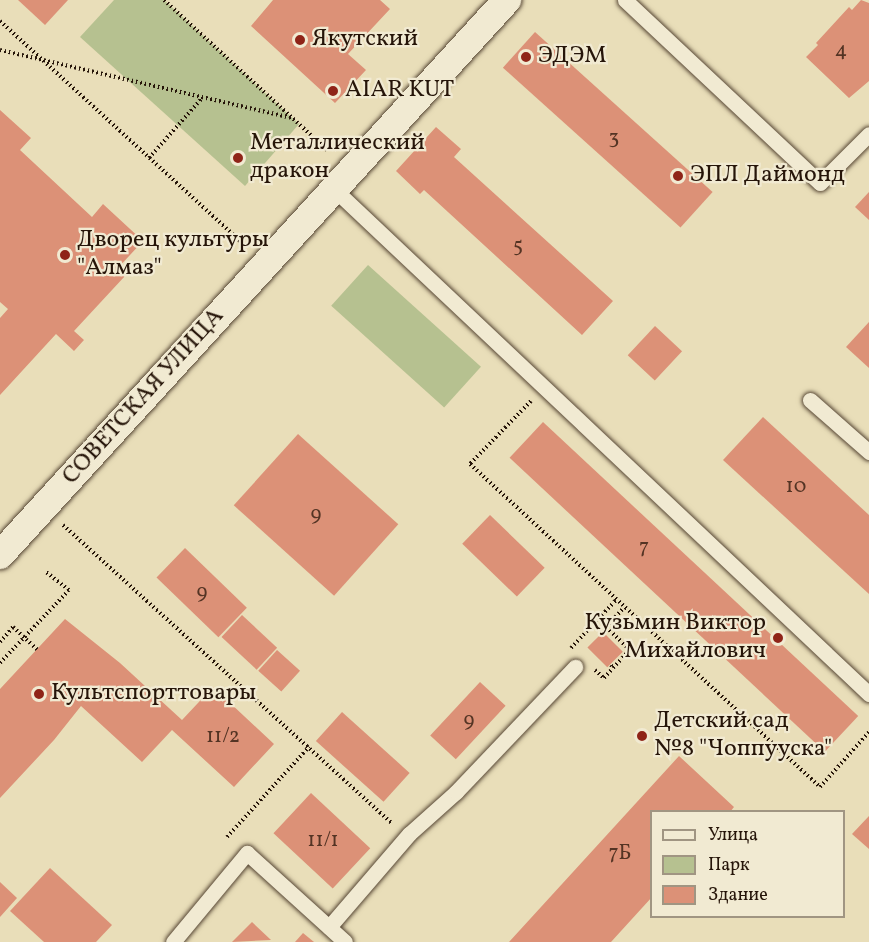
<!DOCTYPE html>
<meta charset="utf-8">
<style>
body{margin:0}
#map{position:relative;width:869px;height:942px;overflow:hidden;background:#e9deb9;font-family:Vollkorn,serif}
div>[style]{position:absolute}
.green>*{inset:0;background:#b6c190;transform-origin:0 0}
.building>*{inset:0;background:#dc9177;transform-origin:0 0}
.path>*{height:4px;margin-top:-2px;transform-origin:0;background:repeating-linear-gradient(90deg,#261509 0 1.5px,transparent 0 4.5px)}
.roads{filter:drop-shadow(0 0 2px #574735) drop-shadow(0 0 2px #574735)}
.service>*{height:15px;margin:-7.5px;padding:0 7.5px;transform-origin:7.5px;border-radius:7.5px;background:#f1ead2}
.minor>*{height:28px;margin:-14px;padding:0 14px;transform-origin:14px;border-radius:14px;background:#f1ead2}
.dots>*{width:16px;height:16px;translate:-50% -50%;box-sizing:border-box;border:3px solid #f1ead2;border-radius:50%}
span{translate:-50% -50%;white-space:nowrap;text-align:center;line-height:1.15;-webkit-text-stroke:4.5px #f1ead2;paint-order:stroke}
.number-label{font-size:21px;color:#543424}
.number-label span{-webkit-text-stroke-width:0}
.poi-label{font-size:24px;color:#261509}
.left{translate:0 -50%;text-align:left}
.right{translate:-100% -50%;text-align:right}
.street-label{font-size:24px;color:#261509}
.legend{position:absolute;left:650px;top:810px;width:195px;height:108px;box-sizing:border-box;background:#f1ead2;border:2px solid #a09582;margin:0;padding:8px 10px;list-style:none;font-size:18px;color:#261509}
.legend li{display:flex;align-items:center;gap:12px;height:30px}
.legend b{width:30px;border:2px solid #a09582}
</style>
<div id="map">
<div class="green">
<div style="clip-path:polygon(114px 0,164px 0,299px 124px,245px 186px,80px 37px)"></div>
<div style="left:368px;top:265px;width:152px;height:55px;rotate:42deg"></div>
</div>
<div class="building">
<div style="clip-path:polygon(18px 0,68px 0,45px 25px)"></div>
<div style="clip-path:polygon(273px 0,380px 0,390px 9px,348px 54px,366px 70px,335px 103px,251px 26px)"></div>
<div style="clip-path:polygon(861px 0,869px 3px,869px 81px,849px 98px,806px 57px,818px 45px,816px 43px,849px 7px,852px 10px)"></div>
<div style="left:535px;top:32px;width:239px;height:48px;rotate:42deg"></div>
<div style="clip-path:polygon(0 110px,31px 138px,20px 150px,92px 217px,103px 204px,143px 241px,117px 269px,125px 276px,74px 331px,84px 340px,74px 351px,56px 334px,0 395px,0 318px,8px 309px,0 302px)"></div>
<div style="clip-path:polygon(436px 127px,461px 149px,454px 157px,613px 301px,582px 335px,424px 190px,420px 194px,396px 171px)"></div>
<div style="clip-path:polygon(869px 192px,869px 220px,855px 207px)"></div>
<div style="clip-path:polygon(869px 322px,869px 368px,846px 347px)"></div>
<div style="left:655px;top:326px;width:37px;height:40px;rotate:43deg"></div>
<div style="clip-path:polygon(763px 417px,869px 515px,869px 594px,723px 460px)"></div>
<div style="left:543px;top:422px;width:431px;height:49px;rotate:43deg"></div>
<div style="left:298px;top:434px;width:135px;height:96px;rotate:42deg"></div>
<div style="left:490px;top:515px;width:76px;height:40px;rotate:44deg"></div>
<div style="left:185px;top:548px;width:86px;height:41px;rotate:44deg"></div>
<div style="left:242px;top:615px;width:48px;height:30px;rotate:43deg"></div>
<div style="clip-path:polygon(65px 619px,120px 663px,182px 720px,213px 687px,274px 744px,234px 787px,172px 730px,142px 762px,81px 706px,54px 740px,0 798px,0 689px)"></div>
<div style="left:603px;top:632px;width:28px;height:22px;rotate:45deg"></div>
<div style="left:277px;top:650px;width:31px;height:28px;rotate:42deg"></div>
<div style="left:480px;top:682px;width:35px;height:73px;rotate:43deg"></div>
<div style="left:342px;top:712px;width:91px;height:39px;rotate:42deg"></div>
<div style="clip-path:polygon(679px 756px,734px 807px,730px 812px,652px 812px,652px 897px,611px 942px,509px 942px)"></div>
<div style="left:311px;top:793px;width:81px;height:55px;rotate:43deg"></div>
<div style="clip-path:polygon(869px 816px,869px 849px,852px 834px)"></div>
<div style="clip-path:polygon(50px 868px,112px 925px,96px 942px,44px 942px,10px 911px)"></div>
<div style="clip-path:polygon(0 882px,17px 898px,0 917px)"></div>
<div style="clip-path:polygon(252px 922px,271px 940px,232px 942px)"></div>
<div style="clip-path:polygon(303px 933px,314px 942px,295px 942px)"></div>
</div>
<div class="path">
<div style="left:164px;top:0;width:222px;rotate:42.6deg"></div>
<div style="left:0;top:21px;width:335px;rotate:42.5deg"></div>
<div style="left:0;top:50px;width:301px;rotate:13.1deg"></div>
<div style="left:149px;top:158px;width:81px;rotate:-48.5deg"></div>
<div style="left:531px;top:401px;width:88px;rotate:134.1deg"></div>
<div style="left:470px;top:464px;width:476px;rotate:42.7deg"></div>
<div style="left:820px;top:787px;width:74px;rotate:-48.3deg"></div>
<div style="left:63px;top:525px;width:445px;rotate:42.2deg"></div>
<div style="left:0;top:642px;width:20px;rotate:-49deg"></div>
<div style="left:13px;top:627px;width:33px;rotate:43deg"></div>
<div style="left:571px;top:648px;width:66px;rotate:-46.8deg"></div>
<div style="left:0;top:663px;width:100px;rotate:-46.6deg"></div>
<div style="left:69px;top:590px;width:29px;rotate:-142deg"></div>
<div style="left:611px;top:665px;width:4px;rotate:56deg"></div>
<div style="left:613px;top:668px;width:25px;rotate:-47deg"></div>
<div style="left:630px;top:650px;width:33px;rotate:-136deg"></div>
<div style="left:606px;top:627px;width:26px;rotate:-47deg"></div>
<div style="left:595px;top:670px;width:12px;rotate:42deg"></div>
<div style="left:604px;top:678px;width:13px;rotate:-48deg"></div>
<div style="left:227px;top:837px;width:122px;rotate:-47.7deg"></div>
</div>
<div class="roads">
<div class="service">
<div style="left:625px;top:0;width:267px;rotate:43.2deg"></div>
<div style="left:820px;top:183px;width:69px;rotate:-45deg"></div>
<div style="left:334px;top:189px;width:736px;rotate:43.35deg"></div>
<div style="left:810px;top:400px;width:79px;rotate:41.4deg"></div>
<div style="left:329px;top:927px;width:123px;rotate:-49.3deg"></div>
<div style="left:409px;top:834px;width:63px;rotate:-41.8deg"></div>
<div style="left:456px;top:792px;width:173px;rotate:-46.4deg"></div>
<div style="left:173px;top:942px;width:116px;rotate:-50.3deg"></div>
<div style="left:247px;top:853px;width:132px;rotate:42.2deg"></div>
</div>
<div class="minor">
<div style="left:0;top:555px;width:752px;rotate:-47.59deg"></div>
</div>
</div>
<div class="dots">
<div style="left:300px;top:40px;background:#8f2418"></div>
<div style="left:526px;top:57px;background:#8f2418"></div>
<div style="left:333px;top:91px;background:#8f2418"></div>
<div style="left:238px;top:158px;background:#8f2418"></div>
<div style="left:678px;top:176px;background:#8f2418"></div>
<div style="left:65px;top:255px;background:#8f2418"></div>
<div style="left:778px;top:638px;background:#8f2418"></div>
<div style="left:39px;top:694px;background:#8f2418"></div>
<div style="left:642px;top:736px;background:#8f2418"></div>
</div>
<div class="number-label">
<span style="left:841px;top:51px">4</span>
<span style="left:614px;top:138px">3</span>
<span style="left:518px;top:246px">5</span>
<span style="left:796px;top:487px">10</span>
<span style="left:316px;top:515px">9</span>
<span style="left:644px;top:548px">7</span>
<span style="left:202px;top:593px">9</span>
<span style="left:469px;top:721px">9</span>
<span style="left:223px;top:737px">11/2</span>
<span style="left:323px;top:841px">11/1</span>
<span style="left:620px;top:854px">7Б</span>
</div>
<div class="poi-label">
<span class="left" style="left:312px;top:40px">Якутский</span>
<span class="left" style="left:538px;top:57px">ЭДЭМ</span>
<span class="left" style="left:345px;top:91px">AIAR KUT</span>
<span class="left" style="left:250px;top:158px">Металлический<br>дракон</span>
<span class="left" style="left:690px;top:176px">ЭПЛ Даймонд</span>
<span class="left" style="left:77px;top:255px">Дворец культуры<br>"Алмаз"</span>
<span class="right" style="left:766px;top:638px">Кузьмин Виктор<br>Михайлович</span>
<span class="left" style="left:51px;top:694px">Культспорттовары</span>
<span class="left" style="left:654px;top:736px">Детский сад<br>№8 "Чоппууска"</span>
</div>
<div class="street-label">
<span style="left:144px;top:397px;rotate:-48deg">СОВЕТСКАЯ УЛИЦА</span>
</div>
<ul class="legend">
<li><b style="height:8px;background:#f1ead2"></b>Улица</li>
<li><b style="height:16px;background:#b6c190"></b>Парк</li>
<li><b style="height:16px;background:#dc9177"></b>Здание</li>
</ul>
</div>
